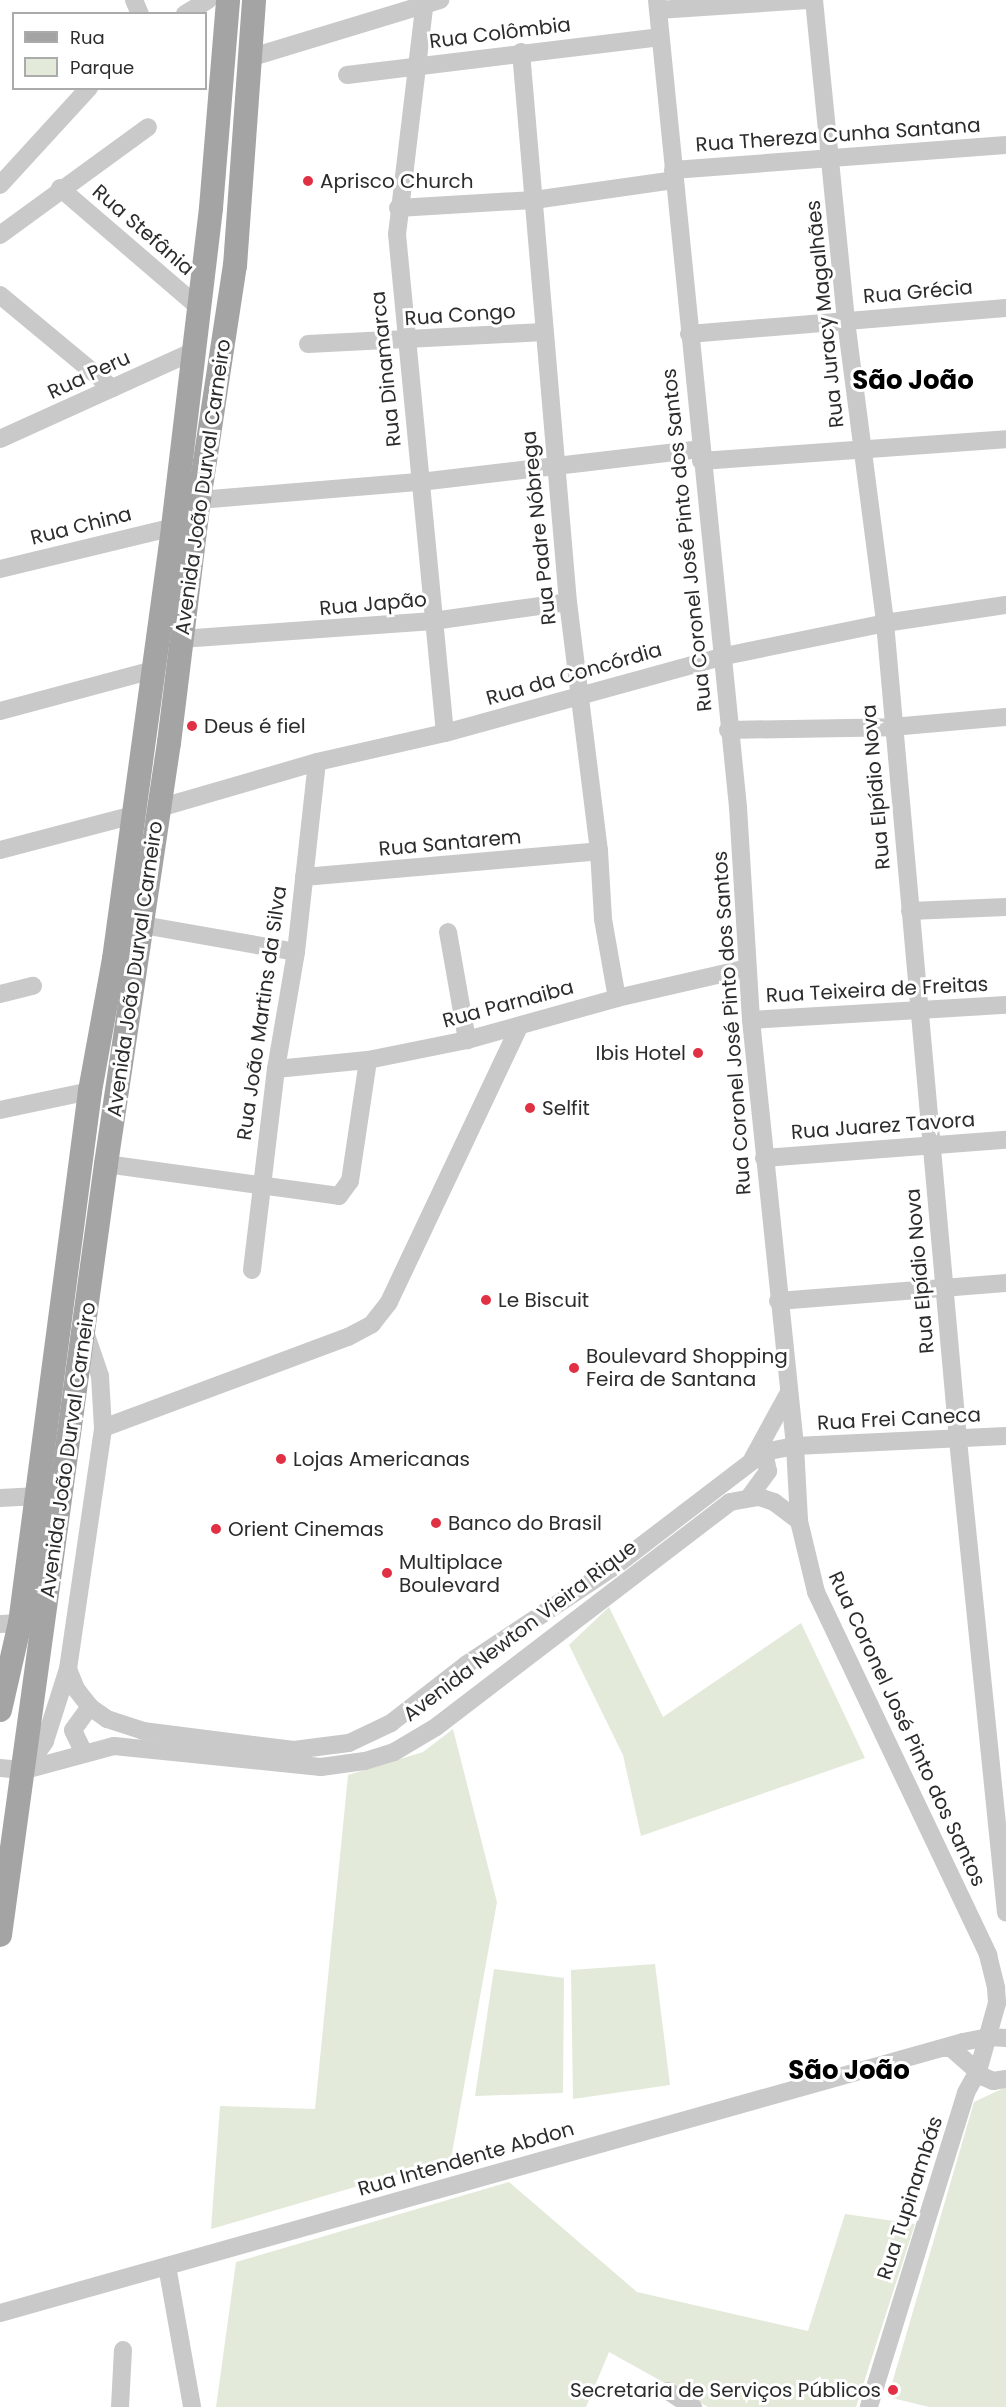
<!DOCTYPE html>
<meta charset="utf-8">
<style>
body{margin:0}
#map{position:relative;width:1006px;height:2407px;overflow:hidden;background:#fff;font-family:Poppins,sans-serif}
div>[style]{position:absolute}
.green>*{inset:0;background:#e3ead9}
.minor>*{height:18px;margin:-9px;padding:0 9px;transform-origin:9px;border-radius:9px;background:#c9c9c9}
.major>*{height:24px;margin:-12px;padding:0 12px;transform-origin:12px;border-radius:12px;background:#a4a4a4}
.dots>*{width:16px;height:16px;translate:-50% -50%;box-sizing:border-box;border:3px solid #fff;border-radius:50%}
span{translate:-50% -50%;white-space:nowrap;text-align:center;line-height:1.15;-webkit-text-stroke:6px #fff;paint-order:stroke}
.street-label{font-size:20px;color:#2c2c2c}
.poi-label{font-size:20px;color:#2c2c2c}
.left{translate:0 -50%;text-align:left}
.right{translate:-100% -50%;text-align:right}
.district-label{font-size:26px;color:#000;font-weight:700}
.legend{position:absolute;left:12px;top:12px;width:195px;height:78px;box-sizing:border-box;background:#fff;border:2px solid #ababab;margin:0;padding:8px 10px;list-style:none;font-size:18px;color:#2c2c2c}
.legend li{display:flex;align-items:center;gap:12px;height:30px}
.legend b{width:30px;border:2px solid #ababab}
</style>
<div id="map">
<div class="green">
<div style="clip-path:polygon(609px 1607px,663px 1717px,801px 1623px,865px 1758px,641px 1836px,623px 1755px,569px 1645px)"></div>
<div style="clip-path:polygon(453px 1729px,497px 1902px,451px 2159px,211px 2229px,220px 2106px,315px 2109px,348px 1775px,423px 1752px)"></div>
<div style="clip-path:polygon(655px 1964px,670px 2085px,573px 2099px,571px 1970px)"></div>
<div style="clip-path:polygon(494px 1969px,564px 1978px,563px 2093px,475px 2096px)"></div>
<div style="clip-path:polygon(1006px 2087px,1006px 2407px,929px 2407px,888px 2397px,974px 2102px)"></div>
<div style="clip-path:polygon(509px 2182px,637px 2292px,808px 2331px,845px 2214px,915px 2224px,856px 2407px,708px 2407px,609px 2352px,586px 2407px,216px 2407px,236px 2262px)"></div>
</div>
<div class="minor">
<div style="left:134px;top:0;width:15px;rotate:67deg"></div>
<div style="left:425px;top:0;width:236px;rotate:96.8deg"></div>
<div style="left:397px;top:234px;width:501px;rotate:84.51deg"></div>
<div style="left:657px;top:0;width:811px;rotate:84.27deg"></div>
<div style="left:738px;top:807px;width:213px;rotate:86.5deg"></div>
<div style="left:751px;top:1020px;width:428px;rotate:84.1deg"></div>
<div style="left:795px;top:1446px;width:75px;rotate:86.9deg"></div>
<div style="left:799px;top:1521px;width:73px;rotate:76.5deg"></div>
<div style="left:816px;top:1592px;width:402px;rotate:64.6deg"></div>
<div style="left:988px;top:1955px;width:34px;rotate:76deg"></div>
<div style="left:996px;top:1988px;width:15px;rotate:86deg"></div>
<div style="left:997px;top:2003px;width:71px;rotate:105.6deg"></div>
<div style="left:978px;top:2071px;width:25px;rotate:119deg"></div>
<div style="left:966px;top:2093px;width:329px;rotate:107.2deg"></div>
<div style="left:814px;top:0;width:323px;rotate:84.3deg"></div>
<div style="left:846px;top:321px;width:305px;rotate:82.6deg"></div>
<div style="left:885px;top:623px;width:820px;rotate:84.89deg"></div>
<div style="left:958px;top:1440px;width:475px;rotate:84.2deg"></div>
<div style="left:658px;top:10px;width:150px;rotate:-3.8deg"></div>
<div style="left:185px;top:14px;width:27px;rotate:-31deg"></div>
<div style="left:521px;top:52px;width:552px;rotate:85.12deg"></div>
<div style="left:568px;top:602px;width:251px;rotate:82.9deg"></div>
<div style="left:599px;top:851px;width:68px;rotate:86.6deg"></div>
<div style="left:603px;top:919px;width:80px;rotate:80deg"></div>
<div style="left:249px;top:58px;width:200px;rotate:-16.9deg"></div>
<div style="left:347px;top:75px;width:314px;rotate:-6.9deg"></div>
<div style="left:673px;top:170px;width:334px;rotate:-4.3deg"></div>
<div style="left:0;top:185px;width:132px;rotate:-47.5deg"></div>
<div style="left:60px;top:188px;width:181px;rotate:40.7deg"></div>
<div style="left:398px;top:208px;width:136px;rotate:-3.4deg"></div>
<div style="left:534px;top:200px;width:141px;rotate:-8.1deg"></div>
<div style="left:0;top:235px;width:183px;rotate:-36.1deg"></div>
<div style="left:0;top:295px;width:146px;rotate:39.7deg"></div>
<div style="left:689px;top:334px;width:318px;rotate:-4.7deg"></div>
<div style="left:308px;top:344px;width:236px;rotate:-2.9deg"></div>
<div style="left:0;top:439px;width:215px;rotate:-24.4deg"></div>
<div style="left:701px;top:461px;width:306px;rotate:-4.1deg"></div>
<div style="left:199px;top:500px;width:222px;rotate:-4.7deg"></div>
<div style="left:420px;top:482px;width:282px;rotate:-6.7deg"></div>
<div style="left:0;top:569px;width:178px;rotate:-13.6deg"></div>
<div style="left:181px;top:639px;width:253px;rotate:-4.1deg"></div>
<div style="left:433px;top:621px;width:136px;rotate:-8deg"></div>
<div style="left:0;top:711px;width:158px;rotate:-15deg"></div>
<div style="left:728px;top:730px;width:164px;rotate:-1deg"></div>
<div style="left:892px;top:727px;width:114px;rotate:-5deg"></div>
<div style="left:159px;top:808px;width:165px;rotate:-16.2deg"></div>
<div style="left:317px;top:762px;width:131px;rotate:-12.8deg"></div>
<div style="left:445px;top:733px;width:285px;rotate:-15.4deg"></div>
<div style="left:720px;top:657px;width:168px;rotate:-11.6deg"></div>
<div style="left:885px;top:623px;width:122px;rotate:-8.5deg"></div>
<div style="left:0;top:850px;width:138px;rotate:-14.7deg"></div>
<div style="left:304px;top:877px;width:296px;rotate:-5deg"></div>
<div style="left:910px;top:911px;width:96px;rotate:-2.4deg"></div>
<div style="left:143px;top:925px;width:155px;rotate:10deg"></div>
<div style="left:448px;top:932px;width:110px;rotate:80deg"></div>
<div style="left:0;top:994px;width:34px;rotate:-14deg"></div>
<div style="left:751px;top:1020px;width:255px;rotate:-3.4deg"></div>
<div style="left:276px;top:1069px;width:92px;rotate:-5.6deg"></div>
<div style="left:368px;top:1060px;width:101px;rotate:-11.4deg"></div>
<div style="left:467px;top:1040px;width:156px;rotate:-15.6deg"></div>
<div style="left:617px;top:998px;width:134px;rotate:-12.9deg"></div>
<div style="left:0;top:1110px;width:92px;rotate:-11.9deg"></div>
<div style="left:764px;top:1158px;width:243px;rotate:-4.3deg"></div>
<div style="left:106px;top:1164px;width:235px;rotate:7.8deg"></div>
<div style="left:339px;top:1196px;width:19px;rotate:-54deg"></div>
<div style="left:350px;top:1181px;width:122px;rotate:-81.5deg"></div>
<div style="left:252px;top:1270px;width:202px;rotate:-83.2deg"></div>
<div style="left:276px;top:1069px;width:119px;rotate:-80.3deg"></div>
<div style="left:296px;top:952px;width:191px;rotate:-83.7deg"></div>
<div style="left:778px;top:1301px;width:229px;rotate:-4.5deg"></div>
<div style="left:103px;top:1428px;width:261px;rotate:-20.4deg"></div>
<div style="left:348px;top:1337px;width:27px;rotate:-28deg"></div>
<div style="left:372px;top:1324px;width:28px;rotate:-52deg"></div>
<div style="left:389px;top:1302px;width:304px;rotate:-64.7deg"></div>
<div style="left:753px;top:1458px;width:73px;rotate:-61.3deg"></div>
<div style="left:750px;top:1496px;width:31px;rotate:-54deg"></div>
<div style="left:768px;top:1471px;width:19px;rotate:-102deg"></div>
<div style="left:0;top:1498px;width:38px;rotate:-3deg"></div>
<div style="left:0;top:1624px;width:20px;rotate:-3deg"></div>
<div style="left:68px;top:1669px;width:22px;rotate:68deg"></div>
<div style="left:76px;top:1689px;width:23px;rotate:52deg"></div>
<div style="left:90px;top:1707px;width:21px;rotate:35deg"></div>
<div style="left:107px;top:1719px;width:38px;rotate:18deg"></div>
<div style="left:143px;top:1731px;width:152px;rotate:7.2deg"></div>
<div style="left:294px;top:1750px;width:55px;rotate:-7.3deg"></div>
<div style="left:349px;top:1743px;width:47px;rotate:-25.5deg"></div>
<div style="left:391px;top:1723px;width:96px;rotate:-37.8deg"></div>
<div style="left:467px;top:1664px;width:178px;rotate:-33.5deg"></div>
<div style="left:615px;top:1566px;width:188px;rotate:-37.4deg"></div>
<div style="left:764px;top:1452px;width:32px;rotate:-11deg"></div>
<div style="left:795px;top:1446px;width:211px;rotate:-2.7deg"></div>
<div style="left:84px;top:1753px;width:25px;rotate:-116deg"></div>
<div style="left:73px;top:1730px;width:29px;rotate:-54deg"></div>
<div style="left:0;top:1768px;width:25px;rotate:5deg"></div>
<div style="left:25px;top:1770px;width:92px;rotate:-15.1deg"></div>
<div style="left:114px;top:1746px;width:208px;rotate:5.8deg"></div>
<div style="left:321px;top:1767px;width:44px;rotate:-7.8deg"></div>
<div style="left:365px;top:1761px;width:30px;rotate:-17deg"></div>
<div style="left:394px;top:1752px;width:49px;rotate:-30.8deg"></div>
<div style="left:436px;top:1727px;width:370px;rotate:-37.4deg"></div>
<div style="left:730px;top:1502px;width:29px;rotate:-10deg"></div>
<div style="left:759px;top:1497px;width:16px;rotate:18deg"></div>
<div style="left:774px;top:1502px;width:31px;rotate:37deg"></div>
<div style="left:25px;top:1770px;width:35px;rotate:-55deg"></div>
<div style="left:45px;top:1741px;width:76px;rotate:-72.3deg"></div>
<div style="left:68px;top:1669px;width:244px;rotate:-81.7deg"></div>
<div style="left:103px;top:1428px;width:52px;rotate:-93.3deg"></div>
<div style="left:100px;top:1376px;width:46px;rotate:-108.8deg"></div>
<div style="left:944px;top:2048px;width:7px"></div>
<div style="left:951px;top:2048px;width:44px;rotate:41.3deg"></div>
<div style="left:984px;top:2077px;width:10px;rotate:24deg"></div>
<div style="left:993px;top:2081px;width:13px;rotate:-9deg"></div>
<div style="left:167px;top:2266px;width:143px;rotate:79.9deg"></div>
<div style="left:0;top:2313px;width:1000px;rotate:-15.72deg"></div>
<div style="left:963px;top:2042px;width:26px;rotate:-11deg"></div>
<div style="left:989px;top:2037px;width:17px;rotate:3deg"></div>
<div style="left:668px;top:2391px;width:30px;rotate:33deg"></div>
<div style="left:120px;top:2407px;width:57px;rotate:-87deg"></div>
</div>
<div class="major">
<div style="left:0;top:1710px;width:89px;rotate:-77.1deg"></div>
<div style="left:20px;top:1623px;width:537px;rotate:-82.5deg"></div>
<div style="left:90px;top:1091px;width:134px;rotate:-79.7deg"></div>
<div style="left:114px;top:959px;width:436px;rotate:-82.2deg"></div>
<div style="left:173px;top:527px;width:321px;rotate:-83.2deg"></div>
<div style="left:211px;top:208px;width:209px;rotate:-85.3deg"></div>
<div style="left:0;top:1935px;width:778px;rotate:-82.17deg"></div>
<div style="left:106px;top:1164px;width:426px;rotate:-81.5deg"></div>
<div style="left:169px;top:743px;width:245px;rotate:-83deg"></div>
<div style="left:199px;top:500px;width:237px;rotate:-81.3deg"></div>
<div style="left:235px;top:266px;width:267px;rotate:-85.9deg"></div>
</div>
<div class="dots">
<div style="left:308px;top:181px;background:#e13044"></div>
<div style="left:192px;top:726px;background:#e13044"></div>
<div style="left:698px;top:1053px;background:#e13044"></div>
<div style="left:530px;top:1108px;background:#e13044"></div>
<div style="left:486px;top:1300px;background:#e13044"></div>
<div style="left:574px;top:1368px;background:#e13044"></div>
<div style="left:281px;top:1459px;background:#e13044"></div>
<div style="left:436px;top:1523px;background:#e13044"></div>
<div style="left:216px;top:1529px;background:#e13044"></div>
<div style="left:387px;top:1573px;background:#e13044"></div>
<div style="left:893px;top:2390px;background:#e13044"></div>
</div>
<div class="street-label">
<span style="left:500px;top:33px;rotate:-7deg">Rua Colômbia</span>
<span style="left:838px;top:135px;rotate:-4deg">Rua Thereza Cunha Santana</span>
<span style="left:143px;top:230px;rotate:41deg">Rua Stefânia</span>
<span style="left:918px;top:292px;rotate:-5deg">Rua Grécia</span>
<span style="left:825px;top:314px;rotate:-96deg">Rua Juracy Magalhães</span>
<span style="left:460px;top:315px;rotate:-4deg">Rua Congo</span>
<span style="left:386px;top:369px;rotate:-96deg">Rua Dinamarca</span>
<span style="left:89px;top:375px;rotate:-25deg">Rua Peru</span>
<span style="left:203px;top:487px;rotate:-82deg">Avenida João Durval Carneiro</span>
<span style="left:81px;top:526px;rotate:-14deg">Rua China</span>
<span style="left:539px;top:528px;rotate:-96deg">Rua Padre Nóbrega</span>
<span style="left:687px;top:540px;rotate:-96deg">Rua Coronel José Pinto dos Santos</span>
<span style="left:373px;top:604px;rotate:-5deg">Rua Japão</span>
<span style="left:574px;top:674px;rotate:-16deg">Rua da Concórdia</span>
<span style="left:876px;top:787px;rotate:-95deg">Rua Elpídio Nova</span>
<span style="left:450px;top:843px;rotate:-5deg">Rua Santarem</span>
<span style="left:135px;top:969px;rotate:-82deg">Avenida João Durval Carneiro</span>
<span style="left:877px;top:990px;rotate:-3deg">Rua Teixeira de Freitas</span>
<span style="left:508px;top:1004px;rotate:-15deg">Rua Parnaiba</span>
<span style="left:262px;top:1013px;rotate:-82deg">Rua João Martins da Silva</span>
<span style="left:732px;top:1023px;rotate:-94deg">Rua Coronel José Pinto dos Santos</span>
<span style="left:883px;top:1126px;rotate:-4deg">Rua Juarez Tavora</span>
<span style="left:920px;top:1271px;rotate:-95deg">Rua Elpídio Nova</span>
<span style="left:899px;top:1419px;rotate:-3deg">Rua Frei Caneca</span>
<span style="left:68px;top:1450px;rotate:-82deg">Avenida João Durval Carneiro</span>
<span style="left:520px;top:1631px;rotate:-37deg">Avenida Newton Vieira Rique</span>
<span style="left:907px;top:1729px;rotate:65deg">Rua Coronel José Pinto dos Santos</span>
<span style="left:466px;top:2159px;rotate:-16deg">Rua Intendente Abdon</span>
<span style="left:910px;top:2198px;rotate:-72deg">Rua Tupinambás</span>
</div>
<div class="poi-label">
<span class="left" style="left:320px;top:181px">Aprisco Church</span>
<span class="left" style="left:204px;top:726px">Deus é fiel</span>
<span class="right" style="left:686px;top:1053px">Ibis Hotel</span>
<span class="left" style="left:542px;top:1108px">Selfit</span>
<span class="left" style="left:498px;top:1300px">Le Biscuit</span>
<span class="left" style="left:586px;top:1368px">Boulevard Shopping<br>Feira de Santana</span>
<span class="left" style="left:293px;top:1459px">Lojas Americanas</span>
<span class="left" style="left:448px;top:1523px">Banco do Brasil</span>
<span class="left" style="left:228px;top:1529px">Orient Cinemas</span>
<span class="left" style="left:399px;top:1574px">Multiplace<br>Boulevard</span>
<span class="right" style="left:881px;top:2390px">Secretaria de Serviços Públicos</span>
</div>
<div class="district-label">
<span style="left:913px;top:381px">São João</span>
<span style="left:849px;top:2071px">São João</span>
</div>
<ul class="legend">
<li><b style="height:8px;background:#a4a4a4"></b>Rua</li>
<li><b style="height:16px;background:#e3ead9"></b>Parque</li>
</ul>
</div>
